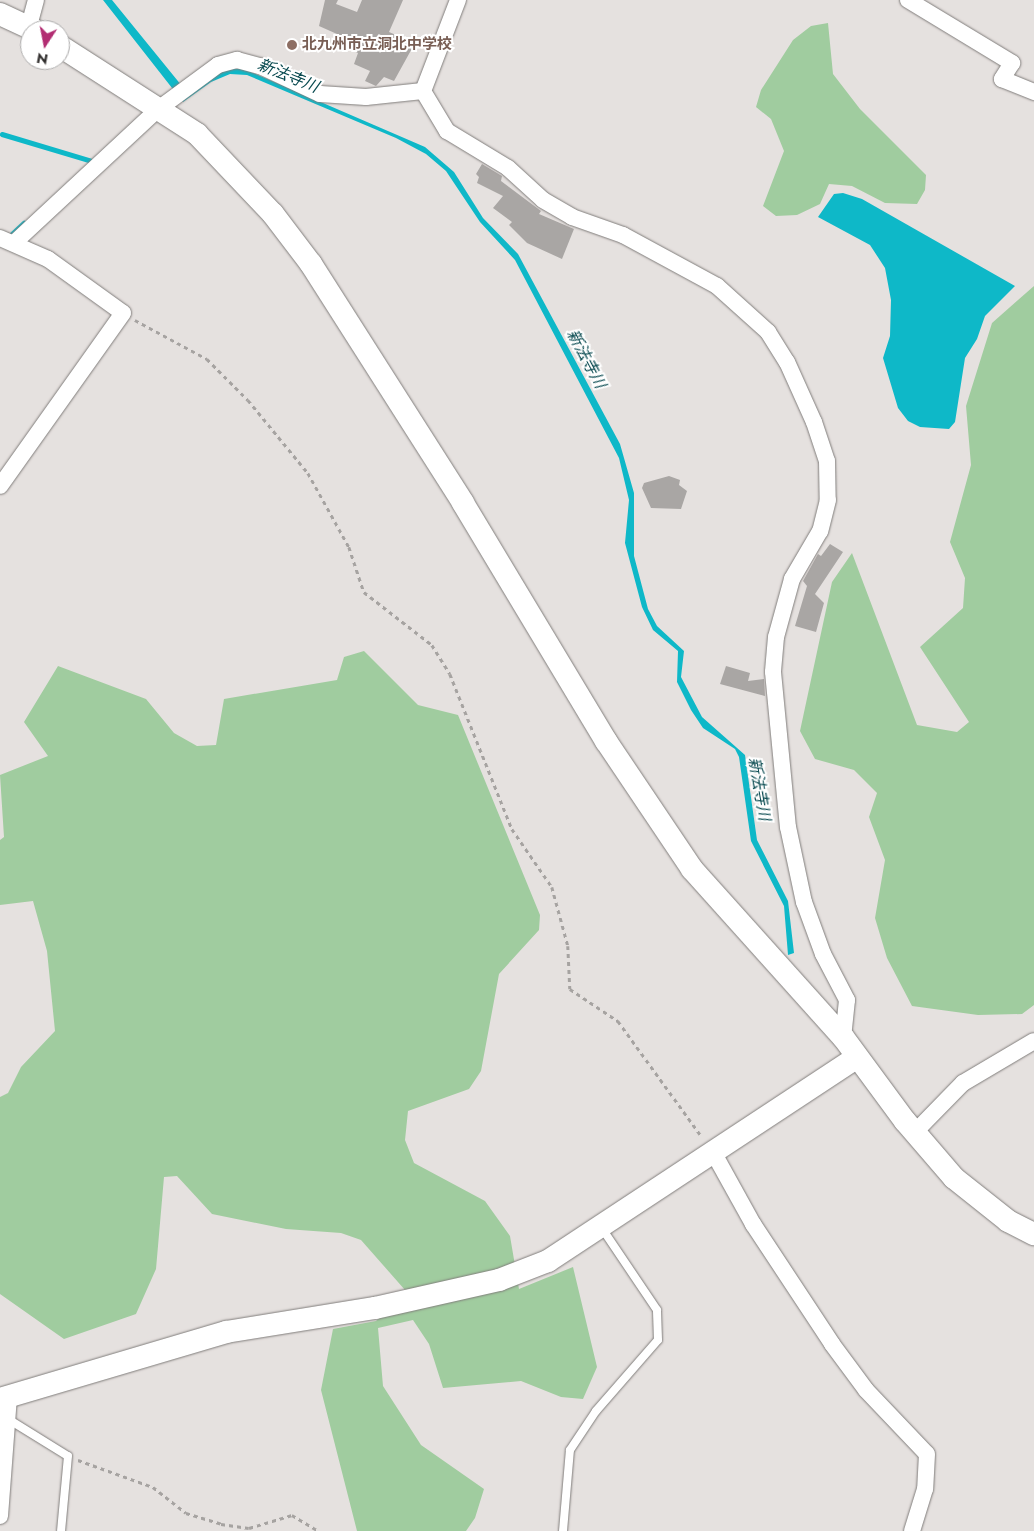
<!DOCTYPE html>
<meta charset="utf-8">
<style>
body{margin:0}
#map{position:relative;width:1034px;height:1531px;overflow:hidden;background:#e5e1df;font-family:Jost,"Noto Sans JP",sans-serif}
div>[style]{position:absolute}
.green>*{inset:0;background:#a0cc9f}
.water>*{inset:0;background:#0eb8c8}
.stream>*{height:4.5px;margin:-2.25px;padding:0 2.25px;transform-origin:2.25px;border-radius:2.25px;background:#0eb8c8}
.building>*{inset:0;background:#a9a6a4}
.path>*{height:2.5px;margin-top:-1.25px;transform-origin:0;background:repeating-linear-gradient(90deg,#a6a3a1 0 4px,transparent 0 8px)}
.roads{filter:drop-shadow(0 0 1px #807d7b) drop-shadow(0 0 1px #807d7b)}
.lane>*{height:8px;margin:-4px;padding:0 4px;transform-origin:4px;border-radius:4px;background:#fff}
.street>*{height:16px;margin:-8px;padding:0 8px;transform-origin:8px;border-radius:8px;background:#fff}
.secondary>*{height:22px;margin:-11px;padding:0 11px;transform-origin:11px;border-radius:11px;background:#fff}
.dots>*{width:14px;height:14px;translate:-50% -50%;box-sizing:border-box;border:2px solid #fff;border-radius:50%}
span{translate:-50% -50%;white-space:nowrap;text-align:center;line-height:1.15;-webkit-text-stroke:4px #fff;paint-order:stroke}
.education-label{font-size:15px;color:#785e54;font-weight:700}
.left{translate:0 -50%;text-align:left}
.water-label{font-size:16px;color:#094a50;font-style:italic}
.north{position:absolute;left:20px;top:20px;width:50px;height:50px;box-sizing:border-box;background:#fff;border:1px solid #acabab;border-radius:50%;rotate:191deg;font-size:14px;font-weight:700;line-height:20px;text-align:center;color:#302e2d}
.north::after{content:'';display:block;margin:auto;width:18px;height:22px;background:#b22d72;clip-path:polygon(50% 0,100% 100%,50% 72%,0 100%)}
</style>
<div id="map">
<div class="green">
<div style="clip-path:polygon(828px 23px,833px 74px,860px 109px,926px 175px,925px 190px,917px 204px,885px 203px,852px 186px,829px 184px,820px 204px,797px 215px,776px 216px,763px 206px,784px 151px,771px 119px,756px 107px,761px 90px,793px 40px,811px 26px)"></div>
<div style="clip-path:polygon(1034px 286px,1034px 1005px,1022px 1014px,978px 1015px,912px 1006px,887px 958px,875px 918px,885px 860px,869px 817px,877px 793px,854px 770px,815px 759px,800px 731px,832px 582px,852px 553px,917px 725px,957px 732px,969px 722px,920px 647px,963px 608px,965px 578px,950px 542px,971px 465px,966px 406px,992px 323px)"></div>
<div style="clip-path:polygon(364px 651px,418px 705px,458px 715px,540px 915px,539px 930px,499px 974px,481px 1071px,469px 1089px,408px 1111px,405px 1140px,414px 1163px,485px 1201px,510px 1236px,519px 1289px,573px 1267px,597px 1367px,583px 1399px,561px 1397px,521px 1381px,443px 1388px,429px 1344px,413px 1320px,378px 1328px,383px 1386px,421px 1445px,484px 1489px,475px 1518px,466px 1531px,357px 1531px,321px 1390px,333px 1329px,376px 1321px,405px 1290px,361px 1240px,341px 1233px,286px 1229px,212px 1214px,177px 1176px,164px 1177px,156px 1269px,136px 1314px,64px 1339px,0 1294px,0 1097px,8px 1093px,21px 1067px,55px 1031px,47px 951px,33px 901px,0 905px,0 840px,4px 837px,0 775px,48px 756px,24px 722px,58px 666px,146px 699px,174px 733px,197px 746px,216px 745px,224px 699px,337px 680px,344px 657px)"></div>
</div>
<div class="water">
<div style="clip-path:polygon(103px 0,112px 0,186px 91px,208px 77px,230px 69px,244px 69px,425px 147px,454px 172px,483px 218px,518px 254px,620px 444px,634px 493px,634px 556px,648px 609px,657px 626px,684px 651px,681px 677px,702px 717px,745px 755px,757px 840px,788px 901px,794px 953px,788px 955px,784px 906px,751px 841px,739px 757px,735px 749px,703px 728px,691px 710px,677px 682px,678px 651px,653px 630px,642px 607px,625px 543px,629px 500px,619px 458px,515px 260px,480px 222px,446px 171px,426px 154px,396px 138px,247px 75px,230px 74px,211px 82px,183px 102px)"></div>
<div style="clip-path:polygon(843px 193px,862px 199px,1015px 286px,985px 316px,977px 339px,965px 358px,955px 422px,949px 429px,920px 427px,908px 421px,898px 408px,883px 358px,890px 336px,891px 300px,885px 268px,870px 245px,818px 217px,834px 194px)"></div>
</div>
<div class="stream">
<div style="left:2px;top:134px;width:94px;rotate:16.7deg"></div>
<div style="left:12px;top:234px;width:16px;rotate:-43deg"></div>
</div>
<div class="building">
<div style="clip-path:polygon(325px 0,338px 0,336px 4px,357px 12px,362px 0,403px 0,389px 32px,415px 43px,394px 81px,384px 77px,376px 86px,365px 81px,370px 71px,354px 64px,358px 53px,343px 46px,346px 38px,319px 26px)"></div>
<div style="clip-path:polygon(482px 164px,502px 176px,501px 181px,541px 211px,539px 214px,574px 229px,562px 259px,527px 243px,509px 225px,512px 222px,493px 208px,503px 196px,477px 183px,479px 177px,476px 174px)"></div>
<div style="clip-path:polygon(669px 476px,680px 480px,679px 485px,687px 491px,681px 509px,651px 508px,642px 488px,644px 483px)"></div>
<div style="clip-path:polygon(830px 544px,843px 552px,815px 594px,824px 603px,816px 632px,795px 626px,807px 586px,803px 581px,818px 554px,821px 556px)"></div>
<div style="clip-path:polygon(726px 666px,750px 673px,748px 681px,764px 679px,765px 696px,720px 684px)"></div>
</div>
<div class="path">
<div style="left:135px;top:320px;width:82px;rotate:28.4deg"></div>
<div style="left:207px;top:359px;width:58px;rotate:45deg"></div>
<div style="left:248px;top:400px;width:94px;rotate:50.6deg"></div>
<div style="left:308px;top:473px;width:85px;rotate:61deg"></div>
<div style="left:349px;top:547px;width:47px;rotate:71.6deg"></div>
<div style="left:364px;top:592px;width:86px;rotate:37.9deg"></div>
<div style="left:432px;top:645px;width:34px;rotate:58deg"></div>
<div style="left:450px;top:674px;width:167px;rotate:68.2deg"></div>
<div style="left:512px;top:829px;width:70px;rotate:55.4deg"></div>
<div style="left:552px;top:887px;width:61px;rotate:74.8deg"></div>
<div style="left:568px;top:946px;width:43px;rotate:87.3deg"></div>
<div style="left:570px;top:989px;width:58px;rotate:33.7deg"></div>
<div style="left:618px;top:1021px;width:143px;rotate:54.1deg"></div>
<div style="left:78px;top:1460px;width:80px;rotate:19.8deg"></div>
<div style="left:153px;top:1487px;width:42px;rotate:38.2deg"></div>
<div style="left:186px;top:1513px;width:37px;rotate:17deg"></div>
<div style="left:221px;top:1524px;width:28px;rotate:8deg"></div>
<div style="left:249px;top:1528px;width:45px;rotate:-16.8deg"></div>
<div style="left:292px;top:1515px;width:31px;rotate:31deg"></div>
</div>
<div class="roads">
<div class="lane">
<div style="left:8px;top:1419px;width:70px;rotate:31.7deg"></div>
<div style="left:68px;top:1456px;width:75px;rotate:95.3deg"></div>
<div style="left:563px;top:1531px;width:81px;rotate:-85.1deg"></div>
<div style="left:570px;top:1450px;width:47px;rotate:-56.3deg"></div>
<div style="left:596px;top:1411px;width:94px;rotate:-48.9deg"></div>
<div style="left:658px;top:1340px;width:30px;rotate:-92deg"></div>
<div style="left:657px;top:1310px;width:100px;rotate:-124deg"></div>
</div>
<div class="street">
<div style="left:458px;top:0;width:97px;rotate:111deg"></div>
<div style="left:423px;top:91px;width:47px;rotate:59deg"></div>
<div style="left:447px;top:131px;width:71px;rotate:31.2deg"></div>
<div style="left:508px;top:168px;width:47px;rotate:42.4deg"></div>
<div style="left:543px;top:200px;width:34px;rotate:30deg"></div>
<div style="left:572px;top:217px;width:54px;rotate:19.4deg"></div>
<div style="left:623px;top:235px;width:107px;rotate:28.5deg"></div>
<div style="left:717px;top:286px;width:69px;rotate:42deg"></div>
<div style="left:768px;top:332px;width:36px;rotate:58deg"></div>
<div style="left:787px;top:362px;width:66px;rotate:65.8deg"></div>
<div style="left:814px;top:422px;width:41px;rotate:71.6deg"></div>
<div style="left:827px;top:461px;width:39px;rotate:89deg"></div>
<div style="left:828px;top:500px;width:32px;rotate:104deg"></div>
<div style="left:820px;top:531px;width:56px;rotate:120.3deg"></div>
<div style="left:792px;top:579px;width:60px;rotate:105.4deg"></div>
<div style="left:776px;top:637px;width:35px;rotate:95deg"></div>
<div style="left:773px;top:672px;width:156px;rotate:84.5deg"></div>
<div style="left:788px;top:827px;width:77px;rotate:78deg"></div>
<div style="left:804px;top:902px;width:55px;rotate:69.9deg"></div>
<div style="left:823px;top:954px;width:52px;rotate:62.4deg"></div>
<div style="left:847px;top:1000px;width:37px;rotate:96deg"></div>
<div style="left:908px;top:0;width:122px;rotate:31.2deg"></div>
<div style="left:1012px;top:63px;width:19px;rotate:122deg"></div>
<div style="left:1002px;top:79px;width:35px;rotate:22deg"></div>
<div style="left:29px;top:26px;width:27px;rotate:-75deg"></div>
<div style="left:0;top:238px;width:52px;rotate:23.6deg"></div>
<div style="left:48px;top:259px;width:92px;rotate:35.8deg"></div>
<div style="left:123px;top:313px;width:212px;rotate:125.4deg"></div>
<div style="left:14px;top:243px;width:195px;rotate:-42.9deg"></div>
<div style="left:157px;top:110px;width:76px;rotate:-36.4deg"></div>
<div style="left:218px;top:65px;width:20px;rotate:-15deg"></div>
<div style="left:237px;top:60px;width:24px;rotate:15deg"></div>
<div style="left:260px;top:66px;width:66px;rotate:25deg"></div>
<div style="left:320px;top:94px;width:46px;rotate:3.7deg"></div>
<div style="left:366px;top:97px;width:57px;rotate:-6deg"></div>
<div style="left:915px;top:1132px;width:69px;rotate:-45.6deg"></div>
<div style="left:963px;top:1083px;width:82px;rotate:-30.6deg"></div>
<div style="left:712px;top:1150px;width:85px;rotate:61deg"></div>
<div style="left:753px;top:1224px;width:144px;rotate:56.6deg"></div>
<div style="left:832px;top:1344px;width:57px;rotate:53.5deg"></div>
<div style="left:866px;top:1390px;width:88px;rotate:46.4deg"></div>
<div style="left:927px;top:1454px;width:35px;rotate:93deg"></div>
<div style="left:925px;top:1489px;width:44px;rotate:107.2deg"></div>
<div style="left:0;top:1516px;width:120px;rotate:-85.7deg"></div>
</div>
<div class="secondary">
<div style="left:0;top:14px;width:38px;rotate:25deg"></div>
<div style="left:60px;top:46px;width:163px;rotate:32.7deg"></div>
<div style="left:197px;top:134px;width:110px;rotate:46.5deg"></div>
<div style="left:273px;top:214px;width:63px;rotate:52.8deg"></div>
<div style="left:311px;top:264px;width:283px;rotate:57.5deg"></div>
<div style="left:463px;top:503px;width:278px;rotate:59deg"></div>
<div style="left:606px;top:741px;width:154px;rotate:56.1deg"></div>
<div style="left:692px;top:869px;width:226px;rotate:48.1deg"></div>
<div style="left:843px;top:1037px;width:104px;rotate:53.6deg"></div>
<div style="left:905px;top:1121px;width:75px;rotate:49.3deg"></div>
<div style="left:954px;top:1178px;width:69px;rotate:38.5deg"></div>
<div style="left:1008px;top:1221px;width:29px;rotate:27deg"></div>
<div style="left:0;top:1399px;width:236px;rotate:-16.5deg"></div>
<div style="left:226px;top:1332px;width:151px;rotate:-9.2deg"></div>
<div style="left:375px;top:1308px;width:127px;rotate:-12.7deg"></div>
<div style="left:499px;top:1280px;width:53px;rotate:-21.2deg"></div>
<div style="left:548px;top:1261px;width:370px;rotate:-33.4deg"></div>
</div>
</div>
<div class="dots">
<div style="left:292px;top:45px;background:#8d6e63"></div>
</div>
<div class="education-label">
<span class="left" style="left:302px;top:45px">北九州市立洞北中学校</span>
</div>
<div class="water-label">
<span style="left:288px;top:76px;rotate:22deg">新法寺川</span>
<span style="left:586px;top:359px;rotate:62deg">新法寺川</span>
<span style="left:759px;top:789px;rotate:80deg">新法寺川</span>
</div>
<div class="north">N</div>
</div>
